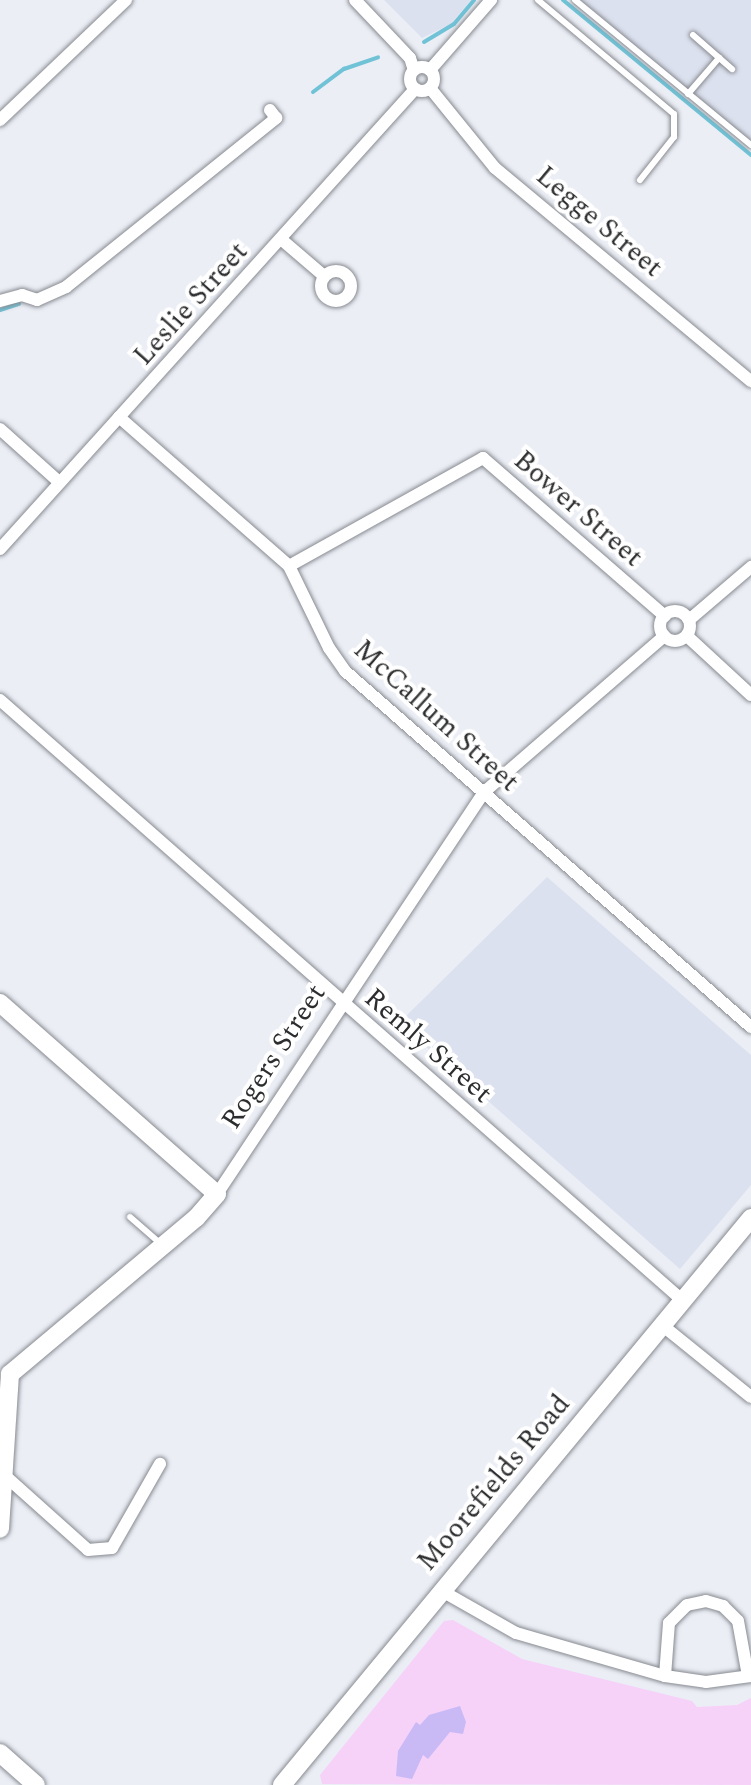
<!DOCTYPE html>
<style>
body{margin:0}
#map{position:relative;width:751px;height:1785px;overflow:hidden;background:#ebeef5;font-family:Spectral,serif}
div>[style]{position:absolute}
.built>*{inset:0;background:#dce1ef}
.green>*{inset:0;background:#f6d2f9}
.stream>*{height:4px;margin:-2px;padding:0 2px;transform-origin:2px;border-radius:2px;background:#70c2d6}
.building>*{inset:0;background:#c9baf6}
.roads{filter:drop-shadow(0 0 2px #878a90) drop-shadow(0 0 2px #878a90)}
.lane>*{height:6px;margin:-3px;padding:0 3px;transform-origin:3px;border-radius:3px;background:#fff}
.street>*{height:12px;margin:-6px;padding:0 6px;transform-origin:6px;border-radius:6px;background:#fff}
.street>.ring{margin:-6px;padding:0;box-sizing:content-box;background:none;border:12px solid #fff;border-radius:50%}
.secondary>*{height:18px;margin:-9px;padding:0 9px;transform-origin:9px;border-radius:9px;background:#fff}
span{translate:-50% -50%;white-space:nowrap;text-align:center;line-height:1.15;-webkit-text-stroke:8px #fff;paint-order:stroke}
.street-label{font-size:28px;color:#2c2d2f}
</style>
<div id="map">
<div class="built">
<div style="clip-path:polygon(384px 0,471px 0,451px 24px,422px 38px)"></div>
<div style="clip-path:polygon(571px 0,751px 0,751px 149px)"></div>
<div style="clip-path:polygon(547px 877px,751px 1055px,751px 1185px,680px 1269px,399px 1023px)"></div>
</div>
<div class="green">
<div style="clip-path:polygon(453px 1620px,522px 1659px,692px 1701px,697px 1707px,737px 1705px,751px 1698px,751px 1785px,322px 1784px,320px 1775px,444px 1621px)"></div>
</div>
<div class="stream">
<div style="left:563px;top:0;width:244px;rotate:39.5deg"></div>
<div style="left:424px;top:42px;width:35px;rotate:-31deg"></div>
<div style="left:454px;top:24px;width:31px;rotate:-50deg"></div>
<div style="left:313px;top:92px;width:39px;rotate:-37deg"></div>
<div style="left:344px;top:69px;width:36px;rotate:-19deg"></div>
<div style="left:0;top:310px;width:20px;rotate:-18deg"></div>
</div>
<div class="building">
<div style="clip-path:polygon(460px 1706px,466px 1722px,463px 1734px,450px 1732px,428px 1759px,423px 1755px,412px 1779px,396px 1776px,398px 1751px,416px 1722px,420px 1725px,429px 1715px)"></div>
</div>
<div class="roads">
<div class="lane">
<div style="left:538px;top:0;width:177px;rotate:40deg"></div>
<div style="left:674px;top:114px;width:23px;rotate:90deg"></div>
<div style="left:674px;top:137px;width:55px;rotate:128.3deg"></div>
<div style="left:575px;top:0;width:228px;rotate:39.5deg"></div>
<div style="left:693px;top:35px;width:52px;rotate:41.1deg"></div>
<div style="left:688px;top:94px;width:48px;rotate:-49.3deg"></div>
<div style="left:130px;top:1217px;width:40px;rotate:41deg"></div>
</div>
<div class="street">
<div style="left:355px;top:0;width:80px;rotate:46.5deg"></div>
<div style="left:410px;top:58px;width:13px;rotate:72deg"></div>
<div class="ring" style="left:410px;top:67px;width:12px;height:12px"></div>
<div style="left:430px;top:70px;width:93px;rotate:-48.9deg"></div>
<div style="left:430px;top:88px;width:103px;rotate:50.9deg"></div>
<div style="left:495px;top:168px;width:333px;rotate:39.8deg"></div>
<div style="left:0;top:120px;width:174px;rotate:-43.6deg"></div>
<div style="left:282px;top:240px;width:55px;rotate:40.6deg"></div>
<div class="ring" style="left:321px;top:271px;width:18px;height:18px"></div>
<div style="left:0;top:301px;width:23px;rotate:-15deg"></div>
<div style="left:22px;top:295px;width:16px;rotate:18deg"></div>
<div style="left:37px;top:300px;width:32px;rotate:-24deg"></div>
<div style="left:66px;top:287px;width:270px;rotate:-38.8deg"></div>
<div style="left:276px;top:118px;width:10px;rotate:-127deg"></div>
<div style="left:119px;top:417px;width:226px;rotate:41.2deg"></div>
<div style="left:289px;top:566px;width:91px;rotate:64deg"></div>
<div style="left:329px;top:648px;width:28px;rotate:55deg"></div>
<div style="left:345px;top:671px;width:540px;rotate:41.25deg"></div>
<div style="left:0;top:429px;width:79px;rotate:41.9deg"></div>
<div style="left:0;top:549px;width:620px;rotate:-47.94deg"></div>
<div style="left:289px;top:566px;width:222px;rotate:-29.1deg"></div>
<div style="left:483px;top:458px;width:241px;rotate:41deg"></div>
<div class="ring" style="left:660px;top:611px;width:18px;height:18px"></div>
<div style="left:689px;top:620px;width:82px;rotate:-40.5deg"></div>
<div style="left:687px;top:636px;width:87px;rotate:42.7deg"></div>
<div style="left:0;top:700px;width:908px;rotate:41.34deg"></div>
<div style="left:217px;top:1194px;width:481px;rotate:-56.4deg"></div>
<div style="left:483px;top:793px;width:240px;rotate:-40.9deg"></div>
<div style="left:662px;top:1325px;width:114px;rotate:39deg"></div>
<div style="left:2px;top:1473px;width:115px;rotate:41.8deg"></div>
<div style="left:88px;top:1550px;width:24px;rotate:-5deg"></div>
<div style="left:112px;top:1548px;width:97px;rotate:-60.3deg"></div>
<div style="left:442px;top:1591px;width:85px;rotate:29.6deg"></div>
<div style="left:516px;top:1633px;width:155px;rotate:16.1deg"></div>
<div style="left:665px;top:1676px;width:41px;rotate:8.3deg"></div>
<div style="left:706px;top:1682px;width:45px;rotate:-7.6deg"></div>
<div style="left:665px;top:1676px;width:53px;rotate:-85.7deg"></div>
<div style="left:669px;top:1623px;width:25px;rotate:-45deg"></div>
<div style="left:687px;top:1605px;width:19px;rotate:-12deg"></div>
<div style="left:706px;top:1601px;width:18px;rotate:16deg"></div>
<div style="left:723px;top:1606px;width:21px;rotate:45deg"></div>
<div style="left:738px;top:1621px;width:56px;rotate:79.7deg"></div>
</div>
<div class="secondary">
<div style="left:0;top:1003px;width:289px;rotate:41.4deg"></div>
<div style="left:217px;top:1194px;width:32px;rotate:131deg"></div>
<div style="left:196px;top:1218px;width:243px;rotate:140deg"></div>
<div style="left:10px;top:1374px;width:155px;rotate:93.7deg"></div>
<div style="left:0;top:1753px;width:48px;rotate:41.6deg"></div>
<div style="left:282px;top:1785px;width:736px;rotate:-50.4deg"></div>
</div>
</div>
<div class="street-label">
<span style="left:599px;top:222px;rotate:40deg">Legge Street</span>
<span style="left:191px;top:304px;rotate:-48deg">Leslie Street</span>
<span style="left:578px;top:509px;rotate:41deg">Bower Street</span>
<span style="left:436px;top:716px;rotate:42deg">McCallum Street</span>
<span style="left:428px;top:1046px;rotate:41deg">Remly Street</span>
<span style="left:274px;top:1057px;rotate:-57deg">Rogers Street</span>
<span style="left:494px;top:1483px;rotate:-50deg">Moorefields Road</span>
</div>
</div>
